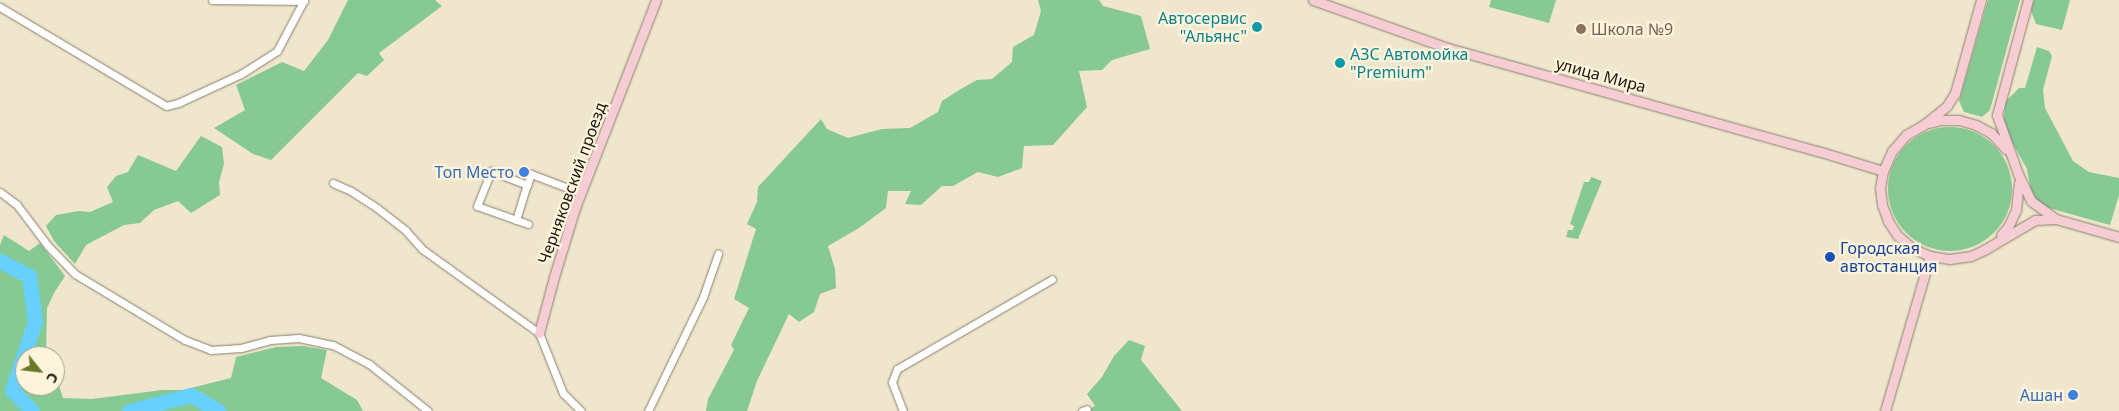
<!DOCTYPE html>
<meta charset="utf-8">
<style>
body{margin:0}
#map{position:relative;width:2119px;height:411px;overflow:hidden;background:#f0e6ce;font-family:"Noto Sans",sans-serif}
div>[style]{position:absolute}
.green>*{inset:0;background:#86c993}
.round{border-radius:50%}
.river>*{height:15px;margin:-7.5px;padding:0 7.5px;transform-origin:7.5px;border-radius:7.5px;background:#67d0fc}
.roads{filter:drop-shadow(0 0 1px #88806a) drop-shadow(0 0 1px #88806a)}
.street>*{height:7px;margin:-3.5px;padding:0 3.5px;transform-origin:3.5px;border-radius:3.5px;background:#fff}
.secondary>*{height:9px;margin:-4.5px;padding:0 4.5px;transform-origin:4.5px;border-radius:4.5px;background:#f6cdd5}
.dots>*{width:14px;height:14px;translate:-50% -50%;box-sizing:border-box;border:2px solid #fdf4db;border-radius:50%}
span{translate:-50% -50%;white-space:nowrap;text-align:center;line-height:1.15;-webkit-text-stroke:4.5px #fdf4db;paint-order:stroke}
.culture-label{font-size:16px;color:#0d838f}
.right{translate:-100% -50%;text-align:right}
.left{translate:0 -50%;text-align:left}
.education-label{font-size:16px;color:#785e54}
.street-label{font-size:16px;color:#1b180f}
.shop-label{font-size:16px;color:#366cbe}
.transit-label{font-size:16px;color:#164399}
.north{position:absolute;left:15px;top:346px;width:50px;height:50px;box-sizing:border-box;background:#fdf4db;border:1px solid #a39c89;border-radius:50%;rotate:119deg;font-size:14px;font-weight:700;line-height:20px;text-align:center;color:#1b180f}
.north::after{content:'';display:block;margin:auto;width:18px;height:22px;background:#687927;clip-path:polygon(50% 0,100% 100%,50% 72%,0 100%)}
</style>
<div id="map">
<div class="green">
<div style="clip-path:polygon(348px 0,435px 0,442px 6px,379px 53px,384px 60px,367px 76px,358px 73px,271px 160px,253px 154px,214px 128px,245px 110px,236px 85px,282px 62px,304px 71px,328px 40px)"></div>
<div style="clip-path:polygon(1038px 0,1099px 0,1103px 6px,1141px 16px,1150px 49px,1112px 60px,1102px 70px,1079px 71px,1087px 107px,1053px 145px,1024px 146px,1022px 168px,998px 177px,978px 172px,953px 186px,942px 186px,921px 205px,905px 204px,911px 191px,888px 191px,886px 208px,859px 228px,828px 246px,835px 269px,836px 288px,820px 294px,814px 312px,799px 322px,789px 314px,757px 381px,747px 411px,706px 411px,708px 399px,734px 350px,731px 345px,749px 308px,734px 299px,756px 229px,747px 224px,757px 202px,758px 187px,821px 119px,827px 129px,848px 138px,882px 129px,910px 128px,938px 112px,942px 101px,959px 90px,977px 80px,992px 79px,1012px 62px,1013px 47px,1034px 35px,1041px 11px)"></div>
<div style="clip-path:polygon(1491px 0,1556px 0,1549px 23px,1489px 7px)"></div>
<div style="clip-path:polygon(1988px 0,2020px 0,1990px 110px,1982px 117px,1964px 112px,1959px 101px)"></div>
<div style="clip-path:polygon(2034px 0,2070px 0,2062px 30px,2036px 24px,2031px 11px)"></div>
<div style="clip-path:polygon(2037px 47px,2049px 51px,2052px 56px,2043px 90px,2045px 108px,2073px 161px,2089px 172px,2119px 178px,2119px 195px,2110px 225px,2045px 207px,2032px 198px,2027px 169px,2003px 126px,2006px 101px,2019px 88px,2025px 88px)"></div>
<div class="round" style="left:1888px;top:127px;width:124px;height:124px"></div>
<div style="clip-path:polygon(201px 136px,222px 147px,224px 164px,219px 182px,220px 195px,191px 213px,178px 201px,154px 210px,140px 223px,124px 225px,86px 245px,75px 264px,54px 241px,46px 226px,56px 215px,79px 211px,90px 212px,113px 202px,107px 187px,116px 176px,128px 172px,138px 155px,176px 171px)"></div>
<div style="clip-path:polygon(1591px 177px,1602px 181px,1578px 239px,1566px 237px,1568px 230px,1573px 230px,1574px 226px,1570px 224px,1584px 182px,1589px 182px)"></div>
<div style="clip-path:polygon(4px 235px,29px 251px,40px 243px,65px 276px,54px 293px,47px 308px,46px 353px,50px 356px,25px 356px,25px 386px,55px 386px,55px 360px,57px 379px,63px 398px,92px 399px,162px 390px,183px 390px,231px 378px,236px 357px,276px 347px,303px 346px,327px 350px,321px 378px,357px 400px,363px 411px,0 411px,0 245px)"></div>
<div style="clip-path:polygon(1129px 340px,1145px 346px,1141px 360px,1182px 411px,1087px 411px,1095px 406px,1087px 394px,1102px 377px,1114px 356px)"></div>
</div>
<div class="river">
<div style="left:0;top:261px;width:33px;rotate:27deg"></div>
<div style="left:29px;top:276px;width:45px;rotate:82.4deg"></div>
<div style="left:35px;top:321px;width:73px;rotate:108.4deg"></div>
<div style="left:12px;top:390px;width:29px;rotate:46deg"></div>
<div style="left:129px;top:411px;width:64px;rotate:-14.5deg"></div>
<div style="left:191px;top:395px;width:32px;rotate:30deg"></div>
</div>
<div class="roads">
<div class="street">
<div style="left:212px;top:0;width:92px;rotate:0.6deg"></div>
<div style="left:0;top:7px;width:193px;rotate:30.8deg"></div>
<div style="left:166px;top:106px;width:12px;rotate:-14deg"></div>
<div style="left:178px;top:103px;width:69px;rotate:-24.7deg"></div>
<div style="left:241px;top:74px;width:43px;rotate:-32.6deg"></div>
<div style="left:277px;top:51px;width:58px;rotate:-62.1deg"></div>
<div style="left:333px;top:183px;width:20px;rotate:24deg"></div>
<div style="left:351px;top:191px;width:31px;rotate:33deg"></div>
<div style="left:377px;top:208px;width:37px;rotate:38deg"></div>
<div style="left:406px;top:231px;width:24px;rotate:48deg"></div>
<div style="left:422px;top:249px;width:144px;rotate:35.7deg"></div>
<div style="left:539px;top:333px;width:65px;rotate:68.2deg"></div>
<div style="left:563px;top:393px;width:25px;rotate:45deg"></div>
<div style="left:0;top:192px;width:21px;rotate:37deg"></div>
<div style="left:17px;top:205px;width:51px;rotate:52.9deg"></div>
<div style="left:48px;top:246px;width:39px;rotate:46deg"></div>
<div style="left:75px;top:274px;width:128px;rotate:31deg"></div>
<div style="left:185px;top:340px;width:28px;rotate:21deg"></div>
<div style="left:211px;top:350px;width:30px;rotate:-4deg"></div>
<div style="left:241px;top:348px;width:30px;rotate:-15deg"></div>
<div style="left:270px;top:340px;width:29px;rotate:-4deg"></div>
<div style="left:299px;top:338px;width:35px;rotate:12deg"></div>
<div style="left:333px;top:345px;width:41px;rotate:27.8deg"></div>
<div style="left:369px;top:364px;width:75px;rotate:38.5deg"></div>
<div style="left:516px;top:220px;width:37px;rotate:-73deg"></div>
<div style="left:528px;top:224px;width:54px;rotate:-160.6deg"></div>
<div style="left:477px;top:206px;width:38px;rotate:-68deg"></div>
<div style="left:491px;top:171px;width:39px;rotate:21deg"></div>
<div style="left:527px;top:185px;width:12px;rotate:-70deg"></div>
<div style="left:531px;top:174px;width:53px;rotate:20.8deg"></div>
<div style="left:648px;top:411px;width:127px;rotate:-64.2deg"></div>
<div style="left:703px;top:297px;width:46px;rotate:-70.8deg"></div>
<div style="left:903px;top:411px;width:31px;rotate:-111deg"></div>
<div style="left:892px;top:382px;width:14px;rotate:-69deg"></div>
<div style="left:897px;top:369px;width:179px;rotate:-30.1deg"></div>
<div style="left:1082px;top:411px;width:5px;rotate:-22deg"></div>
</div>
<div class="secondary">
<div style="left:1313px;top:0;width:143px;rotate:19.6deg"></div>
<div style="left:1448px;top:48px;width:384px;rotate:15.6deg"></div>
<div style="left:1818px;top:151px;width:68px;rotate:17.1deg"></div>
<div style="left:1981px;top:0;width:97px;rotate:105.6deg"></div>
<div style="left:1955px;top:93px;width:15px;rotate:122deg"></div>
<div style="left:1947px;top:106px;width:28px;rotate:141deg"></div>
<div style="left:1925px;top:124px;width:22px;rotate:150deg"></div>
<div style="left:1906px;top:135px;width:21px;rotate:131deg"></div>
<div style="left:1892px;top:151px;width:22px;rotate:114deg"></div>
<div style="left:1883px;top:171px;width:17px;rotate:100deg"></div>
<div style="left:1880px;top:188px;width:17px;rotate:83deg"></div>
<div style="left:1882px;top:205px;width:17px;rotate:69deg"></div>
<div style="left:1888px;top:221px;width:17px;rotate:57deg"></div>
<div style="left:1897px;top:235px;width:20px;rotate:41deg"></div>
<div style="left:1912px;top:248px;width:20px;rotate:24deg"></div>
<div style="left:1930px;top:256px;width:20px;rotate:9deg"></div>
<div style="left:1950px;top:259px;width:21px;rotate:-8deg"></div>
<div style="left:1971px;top:256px;width:14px;rotate:-25deg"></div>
<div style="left:1984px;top:250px;width:59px;rotate:-30.5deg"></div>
<div style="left:2035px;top:220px;width:21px;rotate:-3deg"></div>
<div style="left:2028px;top:0;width:119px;rotate:105.1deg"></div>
<div style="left:1997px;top:115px;width:63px;rotate:70.4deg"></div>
<div style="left:2018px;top:174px;width:30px;rotate:64deg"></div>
<div style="left:2031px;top:201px;width:31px;rotate:36deg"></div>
<div style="left:2056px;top:219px;width:66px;rotate:15.9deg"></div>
<div style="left:1929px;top:123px;width:12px;rotate:-14deg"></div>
<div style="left:1941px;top:120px;width:18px"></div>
<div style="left:1959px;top:120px;width:18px;rotate:16deg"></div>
<div style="left:1976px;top:125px;width:17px;rotate:28deg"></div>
<div style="left:1991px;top:133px;width:22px;rotate:47deg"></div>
<div style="left:2001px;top:235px;width:11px;rotate:-49deg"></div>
<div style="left:2008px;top:227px;width:19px;rotate:-65deg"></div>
<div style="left:2016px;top:210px;width:27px;rotate:-84deg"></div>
<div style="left:539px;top:333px;width:58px;rotate:-75deg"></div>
<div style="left:554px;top:277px;width:72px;rotate:-73.1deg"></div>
<div style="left:575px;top:208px;width:223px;rotate:-68.7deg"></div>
<div style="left:1885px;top:411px;width:161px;rotate:-73.8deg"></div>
</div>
</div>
<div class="dots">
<div style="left:1257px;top:27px;background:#0f9aa8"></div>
<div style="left:1581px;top:29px;background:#8d6e63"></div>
<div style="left:1340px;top:63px;background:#0f9aa8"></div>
<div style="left:524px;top:172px;background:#3f7fe0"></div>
<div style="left:1830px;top:257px;background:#1a4fb4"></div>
<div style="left:2073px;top:395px;background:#3f7fe0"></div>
</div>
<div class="culture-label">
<span class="right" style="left:1247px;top:27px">Автосервис<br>"Альянс"</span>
<span class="left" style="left:1350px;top:63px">АЗС Автомойка<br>"Premium"</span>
</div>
<div class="education-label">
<span class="left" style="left:1591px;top:29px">Школа №9</span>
</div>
<div class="street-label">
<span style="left:1601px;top:75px;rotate:15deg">улица Мира</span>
<span style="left:572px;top:183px;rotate:-70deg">Черняковский проезд</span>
</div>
<div class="shop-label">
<span class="right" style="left:514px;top:172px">Топ Место</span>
<span class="right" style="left:2063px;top:395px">Ашан</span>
</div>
<div class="transit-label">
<span class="left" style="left:1840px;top:257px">Городская<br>автостанция</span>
</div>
<div class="north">С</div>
</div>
